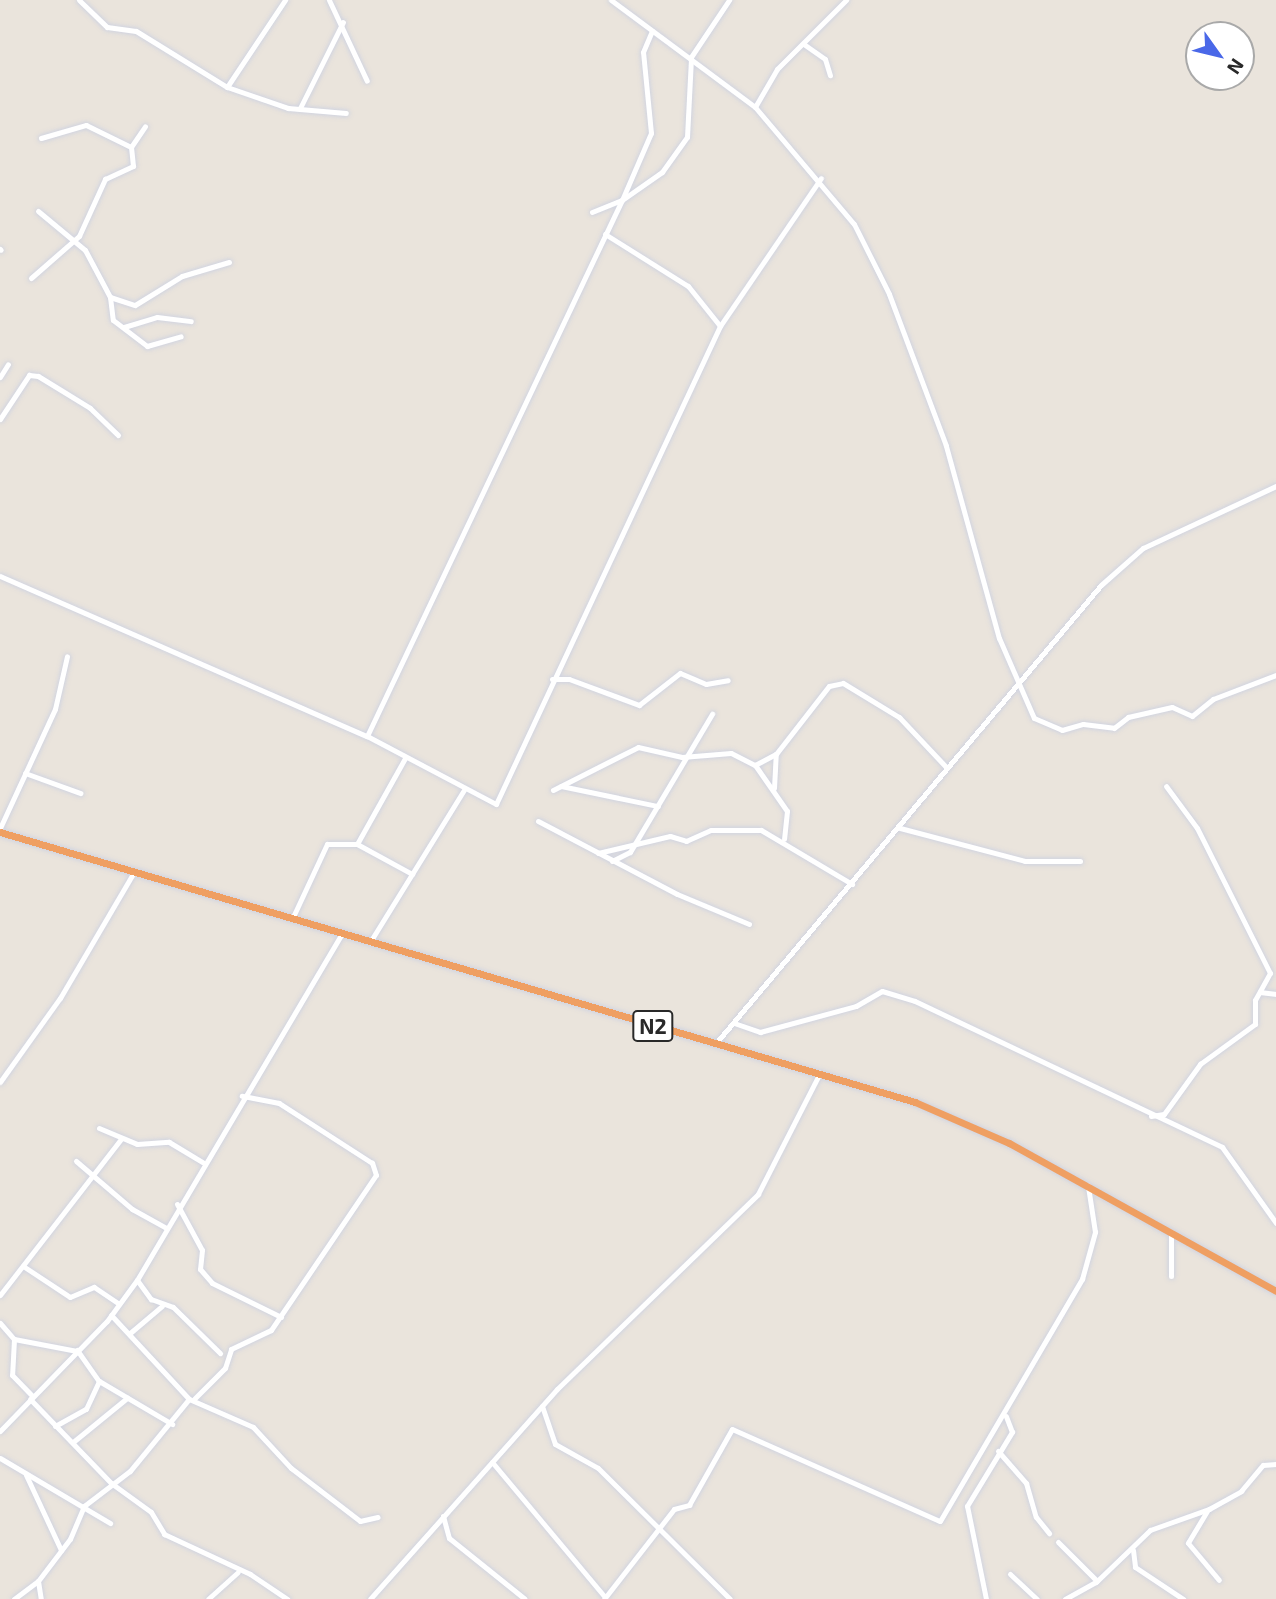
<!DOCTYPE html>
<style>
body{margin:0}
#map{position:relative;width:1276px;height:1599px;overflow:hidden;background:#eae4dc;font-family:"Exo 2",sans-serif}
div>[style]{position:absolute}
.roads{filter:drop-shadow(0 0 2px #d1d4e0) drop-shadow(0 0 2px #d1d4e0)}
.minor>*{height:5px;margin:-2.5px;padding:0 2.5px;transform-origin:2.5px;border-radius:2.5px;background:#fff}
.highway>*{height:7px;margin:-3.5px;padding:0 3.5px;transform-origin:3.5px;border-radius:3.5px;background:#ef9f62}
span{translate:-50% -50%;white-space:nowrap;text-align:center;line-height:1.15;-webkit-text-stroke:6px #fff;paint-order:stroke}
.shield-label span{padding:2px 5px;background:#fff;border:2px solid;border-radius:5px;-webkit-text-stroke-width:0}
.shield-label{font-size:21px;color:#292929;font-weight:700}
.north{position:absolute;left:1185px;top:21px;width:70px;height:70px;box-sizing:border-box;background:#fff;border:2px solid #a9a9a9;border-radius:50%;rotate:124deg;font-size:19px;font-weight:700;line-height:28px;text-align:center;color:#292929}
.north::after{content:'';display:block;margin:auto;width:24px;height:32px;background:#4a68e8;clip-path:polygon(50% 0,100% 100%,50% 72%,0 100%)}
</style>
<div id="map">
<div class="roads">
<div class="minor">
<div style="left:79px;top:0;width:39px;rotate:44deg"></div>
<div style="left:107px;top:27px;width:29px;rotate:8deg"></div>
<div style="left:136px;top:31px;width:107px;rotate:31.6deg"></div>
<div style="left:227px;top:87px;width:65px;rotate:19deg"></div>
<div style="left:288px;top:108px;width:58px;rotate:4.9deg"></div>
<div style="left:329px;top:0;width:89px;rotate:64.9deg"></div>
<div style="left:611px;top:0;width:179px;rotate:36.6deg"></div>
<div style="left:755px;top:107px;width:153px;rotate:49.8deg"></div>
<div style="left:854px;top:224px;width:78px;rotate:63.4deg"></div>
<div style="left:889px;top:294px;width:162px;rotate:69.4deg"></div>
<div style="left:946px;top:446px;width:199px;rotate:74.6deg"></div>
<div style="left:999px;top:638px;width:87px;rotate:66.4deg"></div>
<div style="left:1034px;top:718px;width:30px;rotate:23deg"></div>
<div style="left:1062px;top:730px;width:22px;rotate:-16deg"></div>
<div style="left:1083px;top:724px;width:31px;rotate:7deg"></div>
<div style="left:1114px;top:728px;width:18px;rotate:-38deg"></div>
<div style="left:1128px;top:717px;width:45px;rotate:-12.8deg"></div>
<div style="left:1172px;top:707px;width:22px;rotate:24deg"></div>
<div style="left:1192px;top:716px;width:27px;rotate:-39deg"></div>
<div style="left:1213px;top:699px;width:67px;rotate:-20.9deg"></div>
<div style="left:805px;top:45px;width:24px;rotate:35deg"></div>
<div style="left:825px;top:59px;width:17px;rotate:73deg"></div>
<div style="left:227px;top:87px;width:105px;rotate:-56.3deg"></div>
<div style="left:755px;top:107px;width:44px;rotate:-59.9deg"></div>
<div style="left:777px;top:69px;width:98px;rotate:-45deg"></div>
<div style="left:300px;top:108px;width:96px;rotate:-63.4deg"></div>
<div style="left:41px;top:138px;width:47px;rotate:-16.1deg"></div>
<div style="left:86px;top:125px;width:50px;rotate:26.1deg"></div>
<div style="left:131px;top:147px;width:25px;rotate:-56deg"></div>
<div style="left:38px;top:211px;width:61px;rotate:39.7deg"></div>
<div style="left:85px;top:250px;width:53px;rotate:62deg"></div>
<div style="left:110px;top:297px;width:26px;rotate:18deg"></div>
<div style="left:135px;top:305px;width:55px;rotate:-31.7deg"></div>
<div style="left:182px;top:276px;width:49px;rotate:-16.6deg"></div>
<div style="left:592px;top:212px;width:32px;rotate:-22deg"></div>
<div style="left:622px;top:200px;width:73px;rotate:-66.6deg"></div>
<div style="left:651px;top:133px;width:81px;rotate:-95.6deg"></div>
<div style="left:643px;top:52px;width:23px;rotate:-67deg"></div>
<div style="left:605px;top:234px;width:98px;rotate:32.1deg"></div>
<div style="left:688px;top:286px;width:51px;rotate:51.3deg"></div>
<div style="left:0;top:249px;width:1px;rotate:45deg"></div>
<div style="left:31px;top:278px;width:64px;rotate:-41.2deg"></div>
<div style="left:79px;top:236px;width:63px;rotate:-65.5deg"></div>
<div style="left:105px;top:179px;width:31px;rotate:-25deg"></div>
<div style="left:133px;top:166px;width:19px;rotate:-96deg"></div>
<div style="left:110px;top:297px;width:23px;rotate:83deg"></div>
<div style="left:113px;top:320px;width:43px;rotate:37.4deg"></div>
<div style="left:147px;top:346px;width:35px;rotate:-16deg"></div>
<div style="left:124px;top:327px;width:34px;rotate:-17deg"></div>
<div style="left:157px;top:317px;width:34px;rotate:7deg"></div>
<div style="left:0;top:377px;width:15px;rotate:-58deg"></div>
<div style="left:0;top:419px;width:53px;rotate:-56.6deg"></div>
<div style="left:29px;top:375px;width:9px;rotate:6deg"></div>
<div style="left:38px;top:376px;width:61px;rotate:31.6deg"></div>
<div style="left:90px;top:408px;width:39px;rotate:44deg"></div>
<div style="left:0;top:576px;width:400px;rotate:23.6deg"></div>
<div style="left:367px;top:736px;width:146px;rotate:27.8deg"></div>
<div style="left:496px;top:804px;width:528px;rotate:-64.89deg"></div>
<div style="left:720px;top:326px;width:179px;rotate:-55.7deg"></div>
<div style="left:552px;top:679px;width:17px"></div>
<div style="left:569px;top:679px;width:75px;rotate:20.4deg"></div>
<div style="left:639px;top:705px;width:52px;rotate:-38deg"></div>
<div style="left:680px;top:673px;width:28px;rotate:23deg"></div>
<div style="left:706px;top:684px;width:22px;rotate:-10deg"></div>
<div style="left:367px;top:736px;width:594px;rotate:-64.56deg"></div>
<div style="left:622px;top:200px;width:49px;rotate:-35deg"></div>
<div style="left:662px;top:172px;width:43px;rotate:-54.5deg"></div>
<div style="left:687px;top:137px;width:80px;rotate:-87.1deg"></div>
<div style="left:691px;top:57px;width:69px;rotate:-56.3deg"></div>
<div style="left:755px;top:765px;width:56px;rotate:55.2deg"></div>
<div style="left:787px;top:811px;width:28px;rotate:96deg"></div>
<div style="left:25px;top:773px;width:59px;rotate:20deg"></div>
<div style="left:561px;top:786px;width:99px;rotate:11.7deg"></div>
<div style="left:774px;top:788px;width:34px;rotate:-87deg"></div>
<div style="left:776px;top:754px;width:86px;rotate:-52.1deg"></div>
<div style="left:829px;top:686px;width:14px;rotate:-12deg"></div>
<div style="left:843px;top:683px;width:66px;rotate:31.3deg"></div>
<div style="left:899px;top:717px;width:70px;rotate:46.7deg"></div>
<div style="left:553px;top:790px;width:95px;rotate:-26.8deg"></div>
<div style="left:638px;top:747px;width:45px;rotate:12.8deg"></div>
<div style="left:682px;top:757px;width:49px;rotate:-4.7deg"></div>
<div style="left:731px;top:753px;width:27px;rotate:27deg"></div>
<div style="left:755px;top:765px;width:24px;rotate:-28deg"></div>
<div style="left:538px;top:821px;width:157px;rotate:27.7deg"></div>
<div style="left:677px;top:894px;width:78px;rotate:22.6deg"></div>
<div style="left:0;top:828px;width:131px;rotate:-65.2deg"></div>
<div style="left:55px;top:709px;width:54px;rotate:-77.2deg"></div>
<div style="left:900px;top:828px;width:129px;rotate:14.8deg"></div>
<div style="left:1025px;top:861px;width:55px"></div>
<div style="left:357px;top:844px;width:63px;rotate:28.6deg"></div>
<div style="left:598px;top:853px;width:74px;rotate:-13.3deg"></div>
<div style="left:670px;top:836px;width:17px;rotate:17deg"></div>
<div style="left:686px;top:841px;width:27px;rotate:-24deg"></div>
<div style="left:711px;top:830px;width:50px"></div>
<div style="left:761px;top:830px;width:106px;rotate:30.7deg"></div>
<div style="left:612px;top:861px;width:20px;rotate:-27deg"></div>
<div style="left:630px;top:852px;width:161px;rotate:-59.3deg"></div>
<div style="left:292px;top:919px;width:83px;rotate:-65deg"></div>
<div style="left:327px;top:844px;width:30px"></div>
<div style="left:357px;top:844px;width:98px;rotate:-60.8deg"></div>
<div style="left:370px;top:942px;width:179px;rotate:-58.3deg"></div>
<div style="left:1260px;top:992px;width:16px;rotate:7deg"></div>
<div style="left:734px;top:1023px;width:28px;rotate:19deg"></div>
<div style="left:760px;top:1032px;width:99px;rotate:-15.2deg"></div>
<div style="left:856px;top:1006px;width:30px;rotate:-30deg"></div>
<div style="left:882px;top:991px;width:34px;rotate:17deg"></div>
<div style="left:915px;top:1001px;width:340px;rotate:25.4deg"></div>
<div style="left:1222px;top:1147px;width:93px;rotate:54.6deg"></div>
<div style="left:716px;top:1043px;width:598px;rotate:-49.95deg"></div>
<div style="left:1101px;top:585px;width:56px;rotate:-41.4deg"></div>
<div style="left:1143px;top:548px;width:147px;rotate:-25deg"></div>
<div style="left:0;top:1082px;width:103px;rotate:-54.5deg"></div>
<div style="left:60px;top:998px;width:146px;rotate:-59.6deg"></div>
<div style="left:1151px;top:1116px;width:13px;rotate:-9deg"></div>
<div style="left:1164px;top:1114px;width:62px;rotate:-54.2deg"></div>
<div style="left:1200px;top:1064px;width:68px;rotate:-36deg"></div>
<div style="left:1255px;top:1024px;width:24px;rotate:-90deg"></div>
<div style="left:1255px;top:1000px;width:31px;rotate:-61deg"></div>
<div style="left:1270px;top:973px;width:162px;rotate:-116.7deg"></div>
<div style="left:1197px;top:828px;width:52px;rotate:-126.4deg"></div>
<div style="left:99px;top:1128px;width:41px;rotate:22.8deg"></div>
<div style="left:137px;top:1144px;width:32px;rotate:-4deg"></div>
<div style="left:169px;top:1142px;width:39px;rotate:31deg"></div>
<div style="left:76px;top:1161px;width:74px;rotate:40.6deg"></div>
<div style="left:132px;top:1209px;width:39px;rotate:29deg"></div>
<div style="left:177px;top:1204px;width:52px;rotate:61.5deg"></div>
<div style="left:202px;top:1250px;width:19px;rotate:96deg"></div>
<div style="left:200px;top:1269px;width:18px;rotate:49deg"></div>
<div style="left:212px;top:1283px;width:77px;rotate:26.2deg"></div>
<div style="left:1171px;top:1232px;width:44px;rotate:90deg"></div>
<div style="left:23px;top:1266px;width:56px;rotate:33.4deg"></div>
<div style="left:70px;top:1297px;width:26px;rotate:-23deg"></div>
<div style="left:94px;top:1287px;width:30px;rotate:34deg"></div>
<div style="left:137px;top:1280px;width:24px;rotate:54deg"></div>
<div style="left:151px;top:1299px;width:23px;rotate:20deg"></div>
<div style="left:173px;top:1307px;width:66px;rotate:44.4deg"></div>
<div style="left:0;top:1295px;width:197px;rotate:-52.2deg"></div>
<div style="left:111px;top:1315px;width:115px;rotate:47.1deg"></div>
<div style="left:189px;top:1399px;width:70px;rotate:23.6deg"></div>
<div style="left:253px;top:1427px;width:56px;rotate:47.2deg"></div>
<div style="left:291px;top:1468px;width:87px;rotate:37.5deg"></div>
<div style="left:360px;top:1521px;width:18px;rotate:-13deg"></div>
<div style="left:0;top:1323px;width:21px;rotate:49deg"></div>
<div style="left:14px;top:1339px;width:64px;rotate:10.8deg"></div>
<div style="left:130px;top:1333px;width:42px;rotate:-40.2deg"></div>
<div style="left:14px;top:1339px;width:36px;rotate:93deg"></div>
<div style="left:12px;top:1375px;width:29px;rotate:46deg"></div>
<div style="left:77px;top:1350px;width:38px;rotate:55deg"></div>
<div style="left:99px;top:1381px;width:85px;rotate:30.5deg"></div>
<div style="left:30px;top:1399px;width:117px;rotate:46deg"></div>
<div style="left:111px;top:1483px;width:49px;rotate:35.9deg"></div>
<div style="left:151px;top:1512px;width:26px;rotate:59deg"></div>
<div style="left:164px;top:1534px;width:95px;rotate:24.9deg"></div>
<div style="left:250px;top:1574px;width:45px;rotate:34deg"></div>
<div style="left:194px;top:1399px;width:44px;rotate:-45deg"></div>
<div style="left:225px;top:1368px;width:20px;rotate:-72deg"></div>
<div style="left:231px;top:1349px;width:44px;rotate:-25.4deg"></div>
<div style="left:271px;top:1330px;width:187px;rotate:-55.9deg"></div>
<div style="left:376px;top:1175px;width:13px;rotate:-108deg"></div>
<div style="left:372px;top:1163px;width:111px;rotate:-147.2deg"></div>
<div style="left:279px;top:1103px;width:38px;rotate:-169deg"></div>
<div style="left:542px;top:1406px;width:40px;rotate:71.1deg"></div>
<div style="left:555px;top:1444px;width:49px;rotate:29.2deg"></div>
<div style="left:598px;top:1468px;width:186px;rotate:44.8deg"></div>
<div style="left:55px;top:1426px;width:35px;rotate:-29deg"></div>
<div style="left:86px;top:1409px;width:31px;rotate:-65deg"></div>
<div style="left:0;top:1431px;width:153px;rotate:-45.8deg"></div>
<div style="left:107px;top:1321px;width:51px;rotate:-53.8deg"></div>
<div style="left:137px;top:1280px;width:403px;rotate:-59.4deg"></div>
<div style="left:73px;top:1442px;width:70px;rotate:-39.2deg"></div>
<div style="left:998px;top:1451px;width:43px;rotate:48.8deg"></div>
<div style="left:1026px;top:1483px;width:35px;rotate:74deg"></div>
<div style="left:1036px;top:1517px;width:21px;rotate:51deg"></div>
<div style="left:0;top:1458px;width:128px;rotate:30.6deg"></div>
<div style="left:492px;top:1462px;width:176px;rotate:50.1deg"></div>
<div style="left:26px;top:1475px;width:83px;rotate:65deg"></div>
<div style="left:1207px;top:1511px;width:37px;rotate:121deg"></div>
<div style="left:1188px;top:1543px;width:48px;rotate:50deg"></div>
<div style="left:443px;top:1516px;width:23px;rotate:75deg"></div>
<div style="left:449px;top:1538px;width:97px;rotate:38.8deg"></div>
<div style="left:1058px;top:1542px;width:55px;rotate:45deg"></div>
<div style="left:1133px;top:1550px;width:17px;rotate:83deg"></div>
<div style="left:1135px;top:1567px;width:58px;rotate:33.7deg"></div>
<div style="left:1010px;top:1574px;width:37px;rotate:43deg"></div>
<div style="left:38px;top:1581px;width:18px;rotate:81deg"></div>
<div style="left:14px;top:1599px;width:30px;rotate:-37deg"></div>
<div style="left:38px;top:1581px;width:53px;rotate:-52.7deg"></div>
<div style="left:70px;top:1539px;width:36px;rotate:-67deg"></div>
<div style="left:84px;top:1506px;width:58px;rotate:-37.3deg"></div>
<div style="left:130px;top:1471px;width:93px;rotate:-50.7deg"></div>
<div style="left:208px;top:1599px;width:40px;rotate:-42deg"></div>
<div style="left:370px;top:1599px;width:281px;rotate:-48.3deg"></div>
<div style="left:557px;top:1389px;width:280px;rotate:-44.1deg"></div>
<div style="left:758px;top:1194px;width:136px;rotate:-62.9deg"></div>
<div style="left:604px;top:1599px;width:114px;rotate:-52.1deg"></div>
<div style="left:674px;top:1509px;width:16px;rotate:-15deg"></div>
<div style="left:689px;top:1505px;width:87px;rotate:-60.5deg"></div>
<div style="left:732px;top:1429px;width:227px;rotate:23.9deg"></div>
<div style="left:940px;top:1521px;width:281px;rotate:-59.6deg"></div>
<div style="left:1082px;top:1279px;width:49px;rotate:-74.5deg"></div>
<div style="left:1095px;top:1232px;width:47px;rotate:-98.7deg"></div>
<div style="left:986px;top:1599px;width:95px;rotate:-101.5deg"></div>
<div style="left:967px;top:1506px;width:87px;rotate:-58.7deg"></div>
<div style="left:1012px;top:1432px;width:17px;rotate:-111deg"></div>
<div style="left:1065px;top:1599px;width:35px;rotate:-29deg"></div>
<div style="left:1096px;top:1582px;width:75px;rotate:-43.9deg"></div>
<div style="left:1150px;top:1530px;width:63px;rotate:-19.6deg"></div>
<div style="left:1209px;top:1509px;width:37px;rotate:-29deg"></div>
<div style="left:1241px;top:1491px;width:34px;rotate:-50deg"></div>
<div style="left:1263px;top:1465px;width:13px;rotate:-4deg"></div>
</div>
<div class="highway">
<div style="left:0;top:832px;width:954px;rotate:16.44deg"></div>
<div style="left:915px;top:1102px;width:103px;rotate:23.6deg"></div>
<div style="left:1009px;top:1143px;width:305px;rotate:29deg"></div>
</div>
</div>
<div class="shield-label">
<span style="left:653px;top:1026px">N2</span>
</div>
<div class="north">N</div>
</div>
